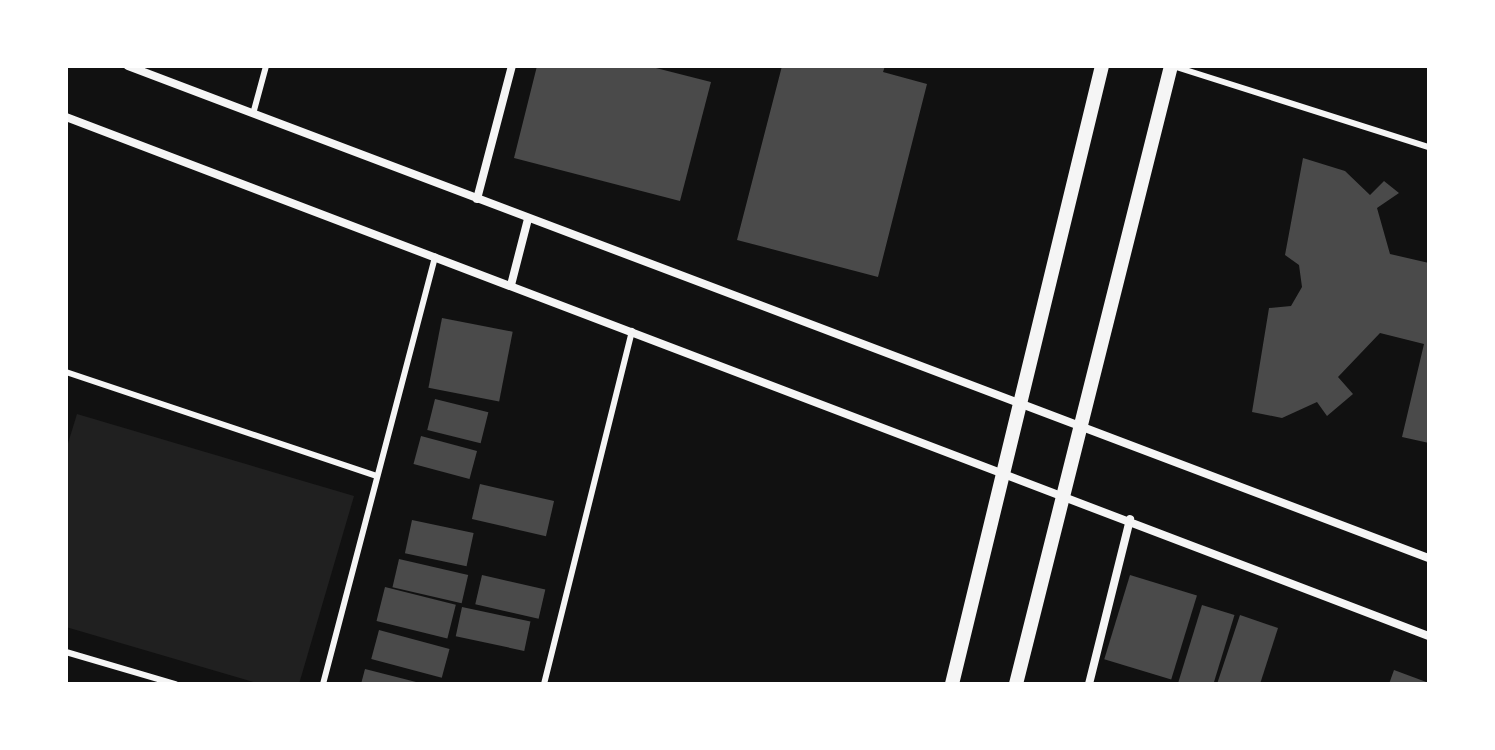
<!DOCTYPE html>
<style>
body{margin:0}
#map{position:relative;width:1495px;height:750px;overflow:hidden;background:#111;font-family:Cabin,sans-serif}
div>[style]{position:absolute}
.green>*{inset:0;background:#202020}
.building>*{inset:0;background:#4a4a4a;transform-origin:0 0}
.service>*{height:6px;margin:-3px;padding:0 3px;transform-origin:3px;border-radius:3px;background:#f5f5f5}
.minor>*{height:8px;margin:-4px;padding:0 4px;transform-origin:4px;border-radius:4px;background:#f5f5f5}
.tertiary>*{height:14px;margin:-7px;padding:0 7px;transform-origin:7px;border-radius:7px;background:#f5f5f5}
span{translate:-50% -50%;white-space:nowrap;text-align:center;line-height:1.15;-webkit-text-stroke:7px #fff;paint-order:stroke}
.frame{position:absolute;inset:0;border:68px solid #fff;pointer-events:none}
</style>
<div id="map">
<div class="green">
<div style="clip-path:polygon(77px 414px,354px 496px,299px 684px,260px 684px,66px 627px,66px 450px)"></div>
</div>
<div class="building">
<div style="clip-path:polygon(537px 66px,648px 66px,711px 82px,680px 201px,514px 158px)"></div>
<div style="clip-path:polygon(782px 66px,885px 66px,883px 72px,927px 84px,878px 277px,737px 240px)"></div>
<div style="clip-path:polygon(1303px 158px,1345px 171px,1370px 195px,1384px 181px,1399px 193px,1377px 208px,1390px 254px,1429px 263px,1429px 443px,1402px 437px,1424px 344px,1380px 333px,1338px 377px,1353px 394px,1327px 416px,1317px 402px,1282px 418px,1252px 412px,1269px 308px,1291px 306px,1302px 287px,1299px 265px,1285px 255px)"></div>
<div style="left:442px;top:318px;width:72px;height:71px;rotate:11deg"></div>
<div style="left:435px;top:399px;width:55px;height:32px;rotate:14deg"></div>
<div style="left:421px;top:436px;width:58px;height:29px;rotate:15deg"></div>
<div style="left:480px;top:484px;width:76px;height:36px;rotate:13deg"></div>
<div style="left:412px;top:520px;width:63px;height:34px;rotate:12deg"></div>
<div style="left:399px;top:559px;width:71px;height:29px;rotate:13deg"></div>
<div style="left:482px;top:575px;width:65px;height:30px;rotate:13deg"></div>
<div style="left:1130px;top:575px;width:70px;height:88px;rotate:17deg"></div>
<div style="left:385px;top:587px;width:73px;height:35px;rotate:14deg"></div>
<div style="left:1202px;top:605px;width:34px;height:83px;rotate:17deg"></div>
<div style="left:462px;top:607px;width:70px;height:30px;rotate:12deg"></div>
<div style="clip-path:polygon(1240px 615px,1278px 628px,1260px 684px,1217px 684px)"></div>
<div style="left:379px;top:630px;width:73px;height:30px;rotate:15deg"></div>
<div style="clip-path:polygon(365px 669px,420px 683px,419px 684px,361px 684px)"></div>
<div style="clip-path:polygon(1394px 670px,1429px 683px,1429px 684px,1389px 684px)"></div>
</div>
<div class="service">
<div style="left:1173px;top:66px;width:269px;rotate:17.6deg"></div>
<div style="left:253px;top:114px;width:50px;rotate:-74.8deg"></div>
<div style="left:66px;top:372px;width:328px;rotate:18.5deg"></div>
<div style="left:66px;top:652px;width:114px;rotate:16.4deg"></div>
<div style="left:323px;top:684px;width:442px;rotate:-75.3deg"></div>
<div style="left:544px;top:684px;width:364px;rotate:-76deg"></div>
</div>
<div class="minor">
<div style="left:128px;top:66px;width:1391px;rotate:20.72deg"></div>
<div style="left:66px;top:117px;width:1458px;rotate:20.85deg"></div>
<div style="left:477px;top:199px;width:138px;rotate:-75.3deg"></div>
<div style="left:511px;top:285px;width:68px;rotate:-75.6deg"></div>
<div style="left:1089px;top:684px;width:170px;rotate:-76deg"></div>
</div>
<div class="tertiary">
<div style="left:952px;top:684px;width:636px;rotate:-76.36deg"></div>
<div style="left:1016px;top:684px;width:637px;rotate:-75.92deg"></div>
</div>
<div class="frame"></div>
</div>
